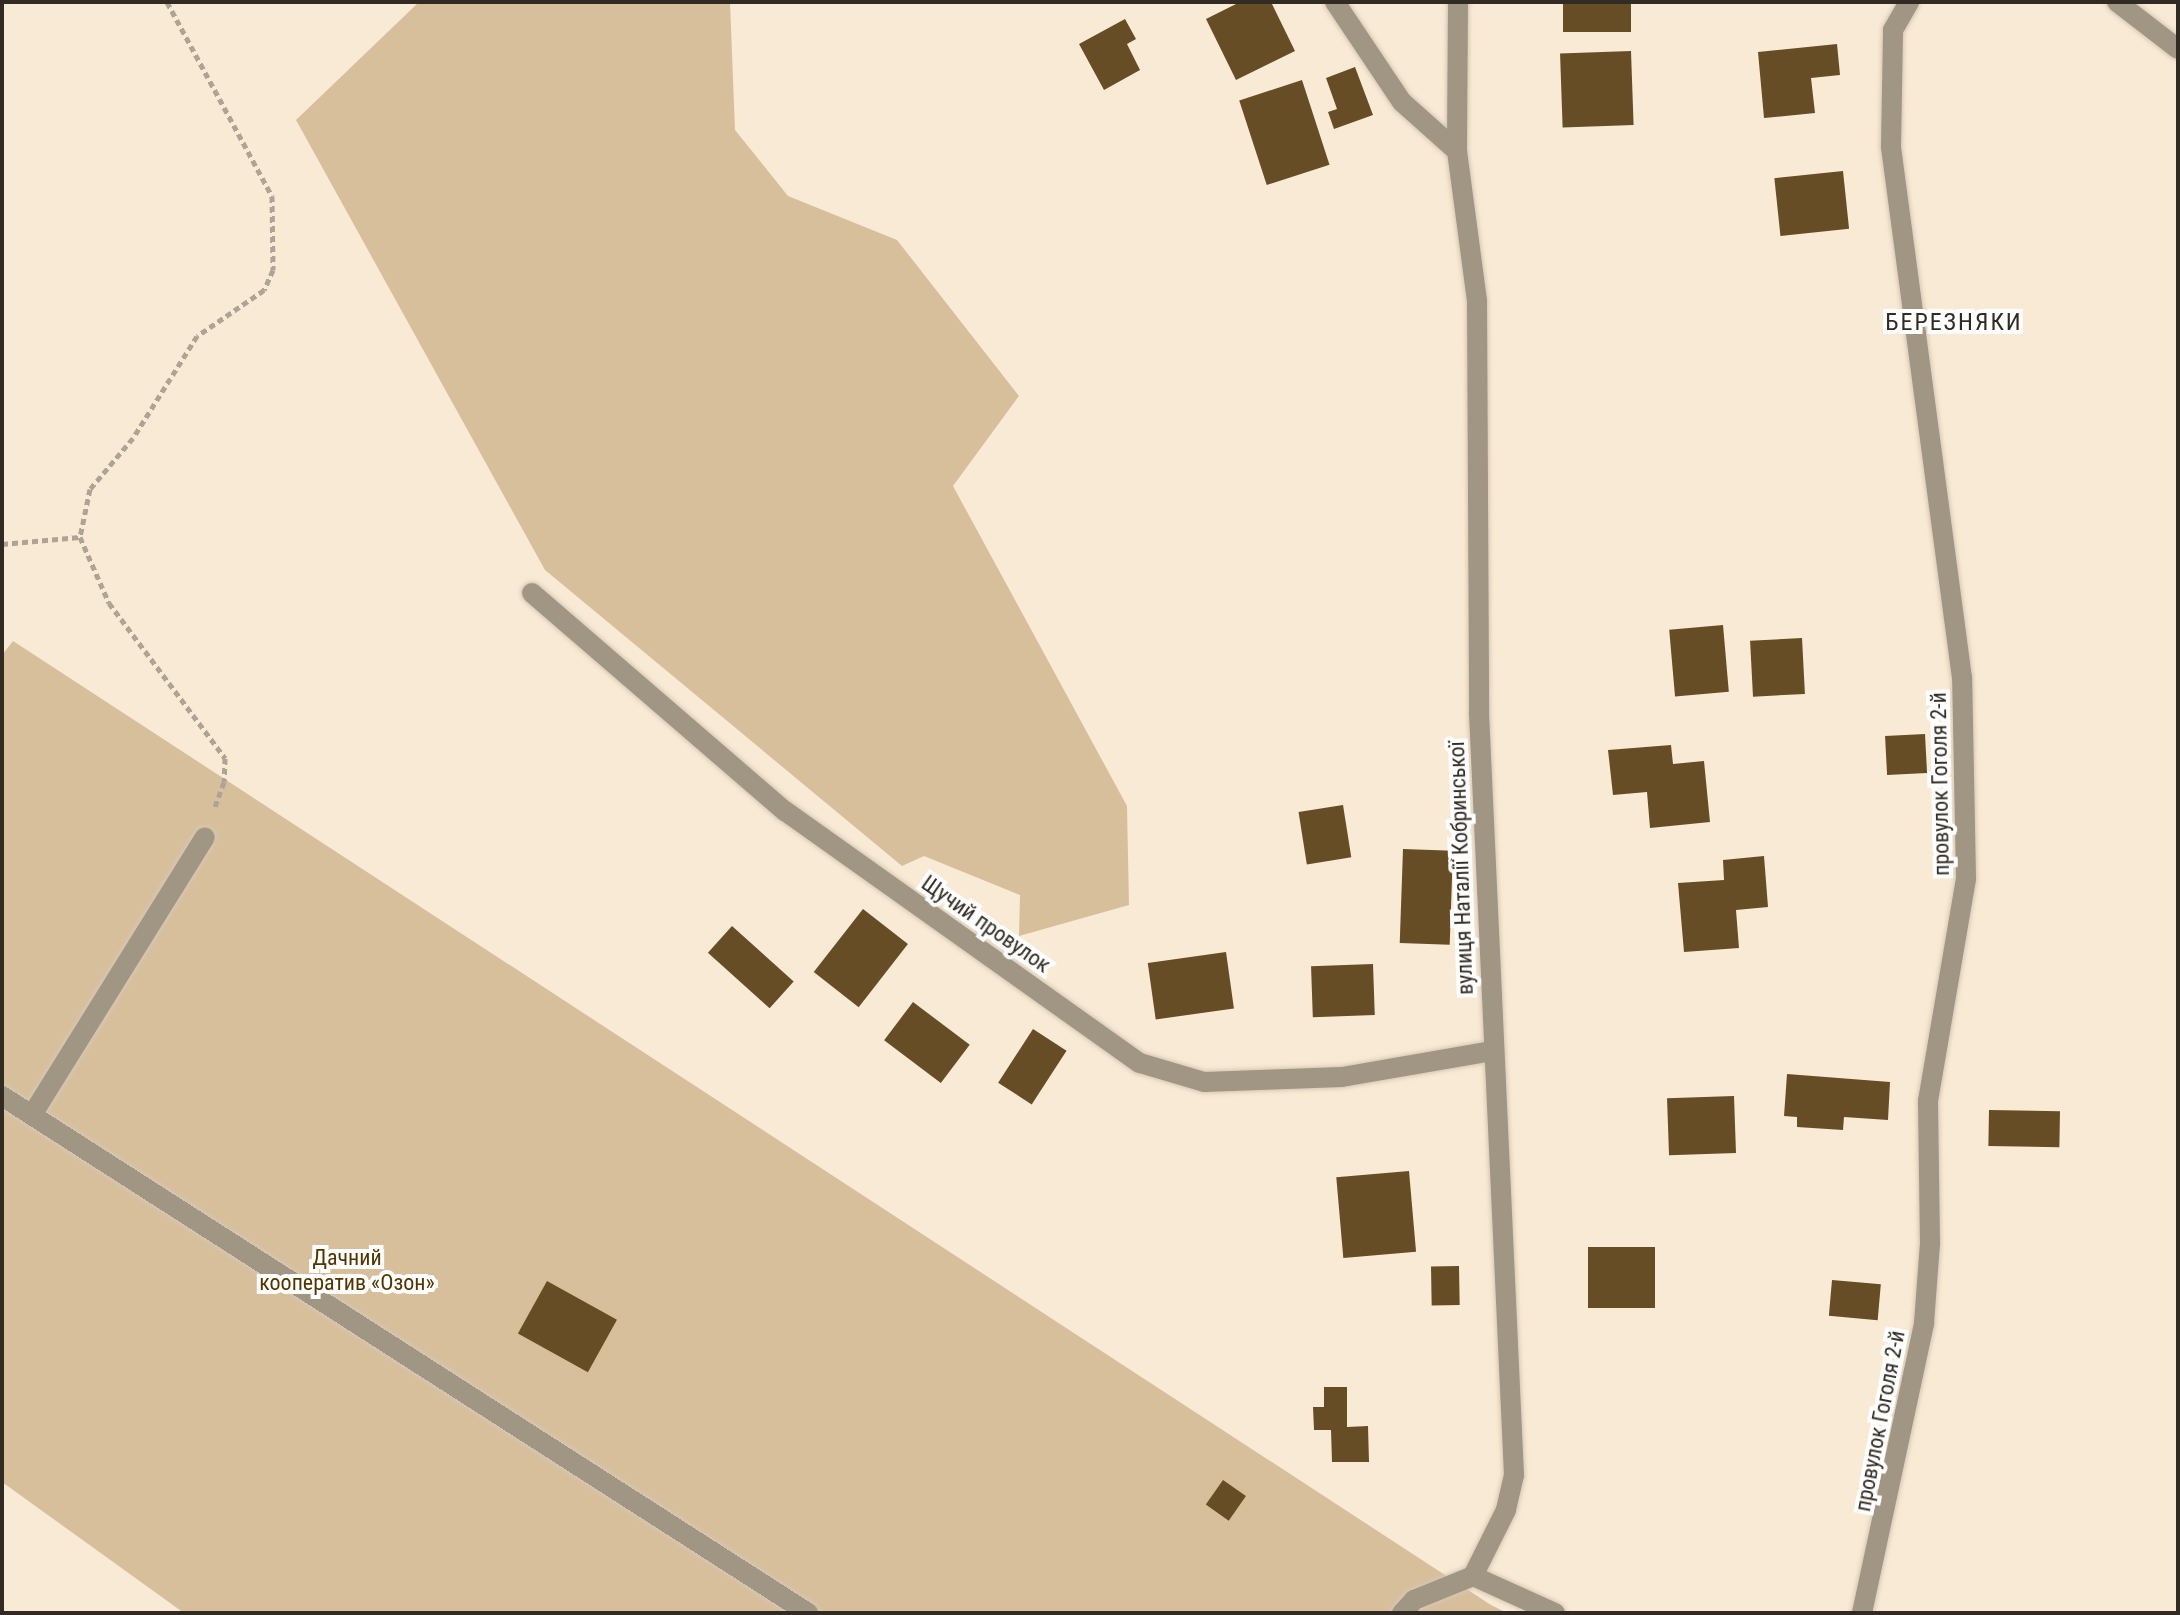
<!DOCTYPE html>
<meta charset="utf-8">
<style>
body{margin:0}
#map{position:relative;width:2180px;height:1615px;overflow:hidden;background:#f9ead5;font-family:"Roboto Condensed",sans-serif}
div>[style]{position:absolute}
.green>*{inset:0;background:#d7bf9c}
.building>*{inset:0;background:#664d26;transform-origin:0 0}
.path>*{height:5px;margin-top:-2.5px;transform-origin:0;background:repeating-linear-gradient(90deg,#afa394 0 6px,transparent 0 10px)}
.roads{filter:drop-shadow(0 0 2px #d5c8b5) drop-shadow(0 0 2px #d5c8b5)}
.minor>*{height:20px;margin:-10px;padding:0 10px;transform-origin:10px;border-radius:10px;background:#a19583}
span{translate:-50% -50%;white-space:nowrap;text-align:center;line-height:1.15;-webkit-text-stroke:8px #fff;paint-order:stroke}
.street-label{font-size:22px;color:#312b24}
.park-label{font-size:22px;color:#513400}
.neighbourhood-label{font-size:24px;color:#312b24;letter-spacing:2px}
.frame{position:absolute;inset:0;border:4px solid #312b24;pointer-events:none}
</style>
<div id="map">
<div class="green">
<div style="clip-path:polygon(419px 2px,730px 2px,735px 130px,788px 196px,897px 240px,1019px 396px,953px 486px,1127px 806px,1129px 905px,1019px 936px,1020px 895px,924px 856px,902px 866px,545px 570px,296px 120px)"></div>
<div style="clip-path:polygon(13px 641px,1491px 1605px,1507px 1613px,184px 1613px,2px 1482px,2px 655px)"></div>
</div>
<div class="building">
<div style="clip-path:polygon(1240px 2px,1271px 2px,1295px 51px,1236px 80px,1206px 19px)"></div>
<div style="left:1563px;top:2px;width:68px;height:30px"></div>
<div style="clip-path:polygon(1125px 19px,1136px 39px,1127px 44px,1140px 70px,1104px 90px,1079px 44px)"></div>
<div style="clip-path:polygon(1837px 44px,1840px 75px,1811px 78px,1815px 113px,1764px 118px,1758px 52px)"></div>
<div style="left:1631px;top:51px;width:74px;height:71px;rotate:88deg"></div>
<div style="clip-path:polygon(1355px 67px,1373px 115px,1334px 129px,1328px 112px,1337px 109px,1326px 78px)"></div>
<div style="left:1302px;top:80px;width:89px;height:66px;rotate:72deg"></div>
<div style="left:1843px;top:171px;width:58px;height:69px;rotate:84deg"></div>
<div style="left:1723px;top:625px;width:67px;height:54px;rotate:85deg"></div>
<div style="left:1802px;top:638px;width:56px;height:52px;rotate:87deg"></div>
<div style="left:1925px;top:734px;width:39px;height:40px;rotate:87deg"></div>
<div style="clip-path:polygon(1671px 745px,1673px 764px,1704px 761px,1710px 822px,1650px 828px,1647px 792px,1613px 795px,1608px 750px)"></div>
<div style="left:1343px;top:805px;width:53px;height:45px;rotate:81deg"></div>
<div style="left:1403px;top:849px;width:50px;height:94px;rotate:2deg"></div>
<div style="clip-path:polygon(1764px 856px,1768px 907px,1736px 910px,1739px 948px,1684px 952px,1678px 883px,1724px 880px,1723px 860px)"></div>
<div style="left:863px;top:909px;width:57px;height:80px;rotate:38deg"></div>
<div style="left:732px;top:926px;width:83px;height:36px;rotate:42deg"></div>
<div style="left:1226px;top:952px;width:57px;height:79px;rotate:82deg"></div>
<div style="left:1373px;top:964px;width:51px;height:62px;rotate:88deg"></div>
<div style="left:913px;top:1002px;width:71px;height:48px;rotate:37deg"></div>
<div style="left:1033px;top:1029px;width:40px;height:64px;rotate:33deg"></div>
<div style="clip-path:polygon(1787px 1074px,1890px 1082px,1888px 1120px,1844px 1117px,1843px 1130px,1797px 1127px,1797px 1117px,1784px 1116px)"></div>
<div style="left:1734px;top:1096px;width:57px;height:67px;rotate:88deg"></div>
<div style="left:1989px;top:1110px;width:71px;height:36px;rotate:1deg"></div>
<div style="left:1409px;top:1171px;width:81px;height:73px;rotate:85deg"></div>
<div style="left:1655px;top:1247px;width:61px;height:67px;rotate:90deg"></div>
<div style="left:1459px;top:1266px;width:39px;height:28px;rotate:89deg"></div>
<div style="left:1832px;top:1280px;width:49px;height:36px;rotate:5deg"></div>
<div style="left:547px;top:1281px;width:80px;height:60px;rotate:29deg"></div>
<div style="clip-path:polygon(1324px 1387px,1347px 1387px,1347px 1427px,1368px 1426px,1369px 1462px,1332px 1462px,1331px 1430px,1314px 1430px,1313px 1407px,1324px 1407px)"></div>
<div style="left:1223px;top:1480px;width:28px;height:30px;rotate:35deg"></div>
</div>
<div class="path">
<div style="left:167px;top:2px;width:221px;rotate:61.6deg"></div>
<div style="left:272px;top:196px;width:74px;rotate:89.2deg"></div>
<div style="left:273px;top:270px;width:22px;rotate:114deg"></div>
<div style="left:264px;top:290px;width:81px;rotate:145.5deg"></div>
<div style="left:197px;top:336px;width:120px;rotate:122.1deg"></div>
<div style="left:133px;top:438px;width:67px;rotate:130.1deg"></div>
<div style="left:90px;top:489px;width:49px;rotate:101.8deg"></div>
<div style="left:80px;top:537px;width:72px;rotate:66.3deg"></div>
<div style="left:109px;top:603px;width:194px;rotate:53.2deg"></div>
<div style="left:225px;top:758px;width:24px;rotate:92deg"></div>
<div style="left:224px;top:782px;width:30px;rotate:110deg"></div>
<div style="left:2px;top:544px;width:78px;rotate:-5.1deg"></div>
</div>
<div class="roads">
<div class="minor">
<div style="left:1335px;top:2px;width:120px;rotate:56.2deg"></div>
<div style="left:1402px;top:102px;width:74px;rotate:41.7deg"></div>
<div style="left:1458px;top:2px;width:149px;rotate:90.4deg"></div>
<div style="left:1457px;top:151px;width:151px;rotate:82.4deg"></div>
<div style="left:1477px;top:301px;width:412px;rotate:89.7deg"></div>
<div style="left:1479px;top:713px;width:763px;rotate:87.37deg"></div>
<div style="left:1514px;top:1475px;width:36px;rotate:103deg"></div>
<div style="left:1506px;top:1510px;width:74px;rotate:116.6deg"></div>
<div style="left:2117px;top:2px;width:77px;rotate:37.6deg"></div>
<div style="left:532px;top:593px;width:334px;rotate:40.8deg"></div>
<div style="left:785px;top:811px;width:435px;rotate:35.4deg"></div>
<div style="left:1140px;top:1063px;width:67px;rotate:16.5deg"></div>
<div style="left:1204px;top:1082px;width:138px;rotate:-2.1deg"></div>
<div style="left:1342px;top:1077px;width:153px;rotate:-9.8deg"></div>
<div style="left:2px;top:1096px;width:958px;rotate:32.68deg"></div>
<div style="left:32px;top:1115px;width:327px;rotate:-58.1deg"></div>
<div style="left:1402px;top:1613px;width:18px;rotate:-47deg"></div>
<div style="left:1414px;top:1600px;width:64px;rotate:-22.1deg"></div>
<div style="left:1473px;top:1576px;width:90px;rotate:24.3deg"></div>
<div style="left:1862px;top:1613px;width:297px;rotate:-77.9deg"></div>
<div style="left:1924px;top:1323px;width:79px;rotate:-85.7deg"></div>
<div style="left:1930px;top:1244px;width:143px;rotate:-90.8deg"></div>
<div style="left:1928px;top:1101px;width:225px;rotate:-80.3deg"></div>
<div style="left:1966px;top:879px;width:201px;rotate:-91.1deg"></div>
<div style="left:1962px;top:678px;width:536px;rotate:-97.62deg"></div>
<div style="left:1891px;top:147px;width:117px;rotate:-89deg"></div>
<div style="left:1893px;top:30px;width:32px;rotate:-60deg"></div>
</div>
</div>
<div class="street-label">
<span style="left:1940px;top:784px;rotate:-91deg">провулок Гоголя 2-й</span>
<span style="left:1461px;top:868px;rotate:-92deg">вулиця Наталії Кобринської</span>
<span style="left:986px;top:924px;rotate:35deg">Щучий провулок</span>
<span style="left:1880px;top:1421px;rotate:-79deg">провулок Гоголя 2-й</span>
</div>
<div class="park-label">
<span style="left:347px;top:1270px">Дачний<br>кооператив «Озон»</span>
</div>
<div class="neighbourhood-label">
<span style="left:1954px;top:323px">БЕРЕЗНЯКИ</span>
</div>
<div class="frame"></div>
</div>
